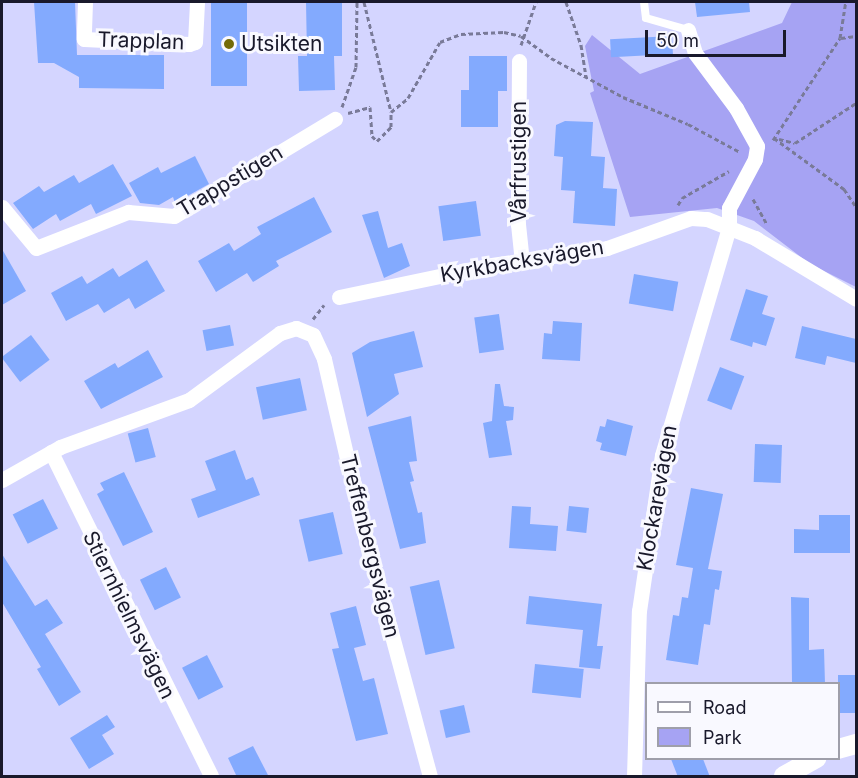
<!DOCTYPE html>
<meta charset="utf-8">
<style>
body{margin:0}
#map{position:relative;width:858px;height:778px;overflow:hidden;background:#d4d5ff;font-family:Inter,sans-serif}
div>[style]{position:absolute}
.green>*{inset:0;background:#a6a3f3}
.building>*{inset:0;background:#83aafe;transform-origin:0 0}
.path>*{height:3px;margin-top:-1.5px;transform-origin:0;background:repeating-linear-gradient(90deg,#797a98 0 4.5px,transparent 0 7.5px)}
.service>*{height:8px;margin:-4px;padding:0 4px;transform-origin:4px;border-radius:4px;background:#fff}
.minor>*{height:15px;margin:-7.5px;padding:0 7.5px;transform-origin:7.5px;border-radius:7.5px;background:#fff}
.tertiary>*{height:20px;margin:-10px;padding:0 10px;transform-origin:10px;border-radius:10px;background:#fff}
.dots>*{width:16px;height:16px;translate:-50% -50%;box-sizing:border-box;border:3px solid #f9f9ff;border-radius:50%}
span{translate:-50% -50%;white-space:nowrap;text-align:center;line-height:1.15;-webkit-text-stroke:6px #f9f9ff;paint-order:stroke}
.street-label{font-size:21px;color:#19192b}
.poi-label{font-size:21px;color:#19192b}
.left{translate:0 -50%;text-align:left}
.frame{position:absolute;inset:0;border:3px solid #19192b;pointer-events:none}
.legend{position:absolute;left:645px;top:682px;width:195px;height:78px;box-sizing:border-box;background:#f9f9ff;border:2px solid #9f9faa;margin:0;padding:8px 10px;list-style:none;font-size:18px;color:#19192b}
.legend li{display:flex;align-items:center;gap:12px;height:30px}
.legend b{width:30px;border:2px solid #9f9faa}
.scale{position:absolute;left:645px;top:30px;width:141px;height:27px;box-sizing:border-box;border:3px solid #19192b;border-top:0;padding-left:8px;font-size:18px;line-height:21px;white-space:nowrap;color:#19192b;-webkit-text-stroke:4px #f9f9ff;paint-order:stroke}
</style>
<div id="map">
<div class="green">
<div style="clip-path:polygon(792px 2px,856px 2px,856px 287px,810px 264px,754px 221px,717px 208px,630px 217px,590px 93px,594px 91px,585px 46px,592px 35px,640px 74px,782px 23px)"></div>
</div>
<div class="building">
<div style="clip-path:polygon(34px 2px,75px 2px,77px 55px,164px 55px,164px 89px,79px 88px,79px 77px,54px 63px,38px 63px)"></div>
<div style="left:211px;top:2px;width:36px;height:84px"></div>
<div style="clip-path:polygon(306px 2px,342px 2px,342px 56px,334px 56px,335px 90px,299px 91px,298px 56px,307px 56px)"></div>
<div style="clip-path:polygon(695px 2px,749px 2px,750px 12px,697px 17px)"></div>
<div style="left:672px;top:36px;width:18px;height:62px;rotate:87deg"></div>
<div style="clip-path:polygon(469px 56px,507px 56px,507px 91px,498px 91px,498px 127px,461px 127px,461px 90px,469px 90px)"></div>
<div style="clip-path:polygon(565px 121px,593px 122px,591px 156px,605px 157px,603px 188px,617px 189px,615px 226px,573px 223px,575px 191px,561px 190px,563px 157px,554px 156px,556px 125px)"></div>
<div style="clip-path:polygon(195px 156px,209px 184px,175px 203px,173px 197px,159px 205px,140px 203px,129px 183px,158px 167px,161px 173px)"></div>
<div style="clip-path:polygon(113px 164px,132px 196px,96px 214px,91px 204px,60px 221px,56px 214px,33px 229px,13px 203px,39px 186px,44px 192px,74px 175px,79px 183px)"></div>
<div style="clip-path:polygon(314px 197px,332px 232px,276px 261px,279px 266px,253px 282px,247px 273px,216px 292px,198px 261px,229px 243px,234px 251px,261px 234px,257px 227px)"></div>
<div style="left:476px;top:201px;width:35px;height:38px;rotate:82deg"></div>
<div style="clip-path:polygon(378px 211px,388px 248px,402px 243px,410px 266px,384px 278px,362px 215px)"></div>
<div style="clip-path:polygon(2px 249px,26px 291px,2px 305px)"></div>
<div style="clip-path:polygon(147px 260px,165px 291px,135px 309px,129px 298px,104px 313px,98px 304px,66px 321px,51px 293px,82px 276px,87px 284px,113px 268px,119px 277px)"></div>
<div style="left:634px;top:274px;width:45px;height:30px;rotate:10deg"></div>
<div style="clip-path:polygon(746px 289px,768px 296px,762px 314px,775px 318px,766px 346px,753px 342px,752px 347px,730px 340px)"></div>
<div style="left:499px;top:314px;width:36px;height:25px;rotate:82deg"></div>
<div style="clip-path:polygon(553px 321px,582px 323px,580px 361px,542px 359px,544px 333px,552px 334px)"></div>
<div style="left:230px;top:325px;width:21px;height:28px;rotate:79deg"></div>
<div style="clip-path:polygon(802px 326px,856px 339px,856px 363px,827px 356px,825px 365px,795px 358px)"></div>
<div style="clip-path:polygon(414px 331px,423px 367px,394px 374px,399px 394px,367px 417px,352px 353px,370px 342px)"></div>
<div style="left:31px;top:335px;width:31px;height:37px;rotate:53deg"></div>
<div style="clip-path:polygon(148px 350px,163px 377px,101px 409px,84px 381px,115px 363px,118px 368px)"></div>
<div style="left:720px;top:367px;width:26px;height:36px;rotate:21deg"></div>
<div style="left:300px;top:378px;width:33px;height:45px;rotate:78deg"></div>
<div style="clip-path:polygon(495px 384px,500px 384px,504px 406px,514px 407px,513px 420px,506px 421px,512px 455px,489px 458px,483px 423px,492px 421px)"></div>
<div style="clip-path:polygon(411px 416px,417px 461px,409px 462px,414px 481px,410px 482px,418px 513px,422px 512px,426px 543px,400px 549px,368px 427px)"></div>
<div style="clip-path:polygon(607px 419px,633px 426px,626px 456px,600px 450px,602px 443px,596px 441px,600px 426px,605px 427px)"></div>
<div style="left:148px;top:428px;width:30px;height:21px;rotate:75deg"></div>
<div style="left:755px;top:444px;width:27px;height:38px;rotate:2deg"></div>
<div style="clip-path:polygon(235px 450px,246px 480px,253px 477px,260px 495px,198px 518px,191px 499px,216px 490px,205px 461px)"></div>
<div style="clip-path:polygon(124px 472px,153px 532px,123px 546px,97px 494px,104px 490px,100px 483px)"></div>
<div style="clip-path:polygon(691px 488px,723px 494px,708px 569px,722px 571px,719px 590px,715px 589px,710px 625px,704px 624px,698px 665px,666px 660px,673px 615px,679px 616px,682px 597px,688px 598px,693px 568px,676px 565px)"></div>
<div style="left:43px;top:499px;width:33px;height:34px;rotate:63deg"></div>
<div style="clip-path:polygon(512px 506px,531px 507px,530px 524px,558px 526px,556px 551px,509px 548px)"></div>
<div style="left:569px;top:506px;width:20px;height:25px;rotate:6deg"></div>
<div style="left:333px;top:512px;width:43px;height:35px;rotate:77deg"></div>
<div style="clip-path:polygon(819px 515px,850px 515px,850px 553px,794px 553px,794px 529px,819px 530px)"></div>
<div style="clip-path:polygon(2px 554px,35px 606px,47px 599px,63px 623px,45px 634px,81px 692px,59px 706px,37px 669px,41px 667px,2px 602px)"></div>
<div style="left:166px;top:567px;width:34px;height:29px;rotate:64deg"></div>
<div style="left:439px;top:580px;width:70px;height:30px;rotate:77deg"></div>
<div style="clip-path:polygon(529px 596px,602px 604px,597px 646px,603px 646px,600px 669px,579px 667px,583px 630px,526px 624px)"></div>
<div style="clip-path:polygon(791px 597px,809px 598px,809px 650px,824px 649px,825px 684px,792px 684px)"></div>
<div style="clip-path:polygon(356px 606px,366px 645px,354px 648px,363px 681px,374px 678px,388px 734px,356px 741px,332px 649px,339px 648px,330px 613px)"></div>
<div style="left:207px;top:655px;width:36px;height:28px;rotate:63deg"></div>
<div style="left:535px;top:664px;width:49px;height:29px;rotate:6deg"></div>
<div style="left:838px;top:675px;width:18px;height:38px"></div>
<div style="left:464px;top:705px;width:28px;height:25px;rotate:77deg"></div>
<div style="clip-path:polygon(107px 715px,115px 727px,102px 735px,114px 754px,89px 769px,70px 738px)"></div>
<div style="clip-path:polygon(253px 746px,269px 777px,237px 777px,228px 758px)"></div>
<div style="clip-path:polygon(671px 759px,703px 759px,710px 777px,678px 777px)"></div>
</div>
<div class="path">
<div style="left:364px;top:2px;width:113px;rotate:76.2deg"></div>
<div style="left:391px;top:112px;width:22px;rotate:-39deg"></div>
<div style="left:408px;top:98px;width:64px;rotate:-60.3deg"></div>
<div style="left:440px;top:42px;width:22px;rotate:-21deg"></div>
<div style="left:461px;top:34px;width:43px;rotate:-2.7deg"></div>
<div style="left:504px;top:32px;width:17px;rotate:13deg"></div>
<div style="left:521px;top:36px;width:37px;rotate:36deg"></div>
<div style="left:551px;top:58px;width:82px;rotate:28.4deg"></div>
<div style="left:623px;top:97px;width:70px;rotate:22.6deg"></div>
<div style="left:688px;top:124px;width:59px;rotate:28.3deg"></div>
<div style="left:566px;top:2px;width:46px;rotate:70.8deg"></div>
<div style="left:581px;top:45px;width:32px;rotate:81deg"></div>
<div style="left:841px;top:38px;width:15px;rotate:-8deg"></div>
<div style="left:521px;top:45px;width:46px;rotate:-70.8deg"></div>
<div style="left:342px;top:107px;width:42px;rotate:-70.7deg"></div>
<div style="left:356px;top:67px;width:65px;rotate:-89.1deg"></div>
<div style="left:348px;top:113px;width:23px;rotate:-15deg"></div>
<div style="left:370px;top:107px;width:29px;rotate:86deg"></div>
<div style="left:372px;top:136px;width:7px;rotate:45deg"></div>
<div style="left:377px;top:141px;width:20px;rotate:-45deg"></div>
<div style="left:391px;top:127px;width:15px;rotate:-90deg"></div>
<div style="left:774px;top:138px;width:87px;rotate:36.1deg"></div>
<div style="left:844px;top:189px;width:22px;rotate:56deg"></div>
<div style="left:779px;top:139px;width:16px;rotate:14deg"></div>
<div style="left:795px;top:143px;width:73px;rotate:-33.3deg"></div>
<div style="left:773px;top:140px;width:122px;rotate:-56.7deg"></div>
<div style="left:840px;top:38px;width:36px;rotate:-81deg"></div>
<div style="left:753px;top:199px;width:29px;rotate:61deg"></div>
<div style="left:678px;top:205px;width:8px;rotate:-60deg"></div>
<div style="left:682px;top:198px;width:54px;rotate:-29.9deg"></div>
<div style="left:313px;top:319px;width:18px;rotate:-52deg"></div>
</div>
<div class="service">
<div style="left:644px;top:2px;width:16px;rotate:83deg"></div>
<div style="left:646px;top:18px;width:44px;rotate:15.9deg"></div>
</div>
<div class="minor">
<div style="left:85px;top:2px;width:37px;rotate:92deg"></div>
<div style="left:84px;top:39px;width:105px;rotate:2.7deg"></div>
<div style="left:189px;top:44px;width:6px;rotate:-18deg"></div>
<div style="left:195px;top:42px;width:40px;rotate:-87.1deg"></div>
<div style="left:519px;top:61px;width:163px;rotate:90.4deg"></div>
<div style="left:518px;top:224px;width:38px;rotate:84deg"></div>
<div style="left:2px;top:207px;width:53px;rotate:50.3deg"></div>
<div style="left:36px;top:248px;width:99px;rotate:-21.4deg"></div>
<div style="left:128px;top:212px;width:46px;rotate:5deg"></div>
<div style="left:174px;top:216px;width:188px;rotate:-31.1deg"></div>
<div style="left:339px;top:297px;width:156px;rotate:-11.8deg"></div>
<div style="left:492px;top:265px;width:116px;rotate:-8.4deg"></div>
<div style="left:607px;top:248px;width:89px;rotate:-19.7deg"></div>
<div style="left:691px;top:218px;width:16px;rotate:4deg"></div>
<div style="left:707px;top:219px;width:52px;rotate:21.6deg"></div>
<div style="left:755px;top:238px;width:118px;rotate:31.1deg"></div>
<div style="left:51px;top:452px;width:361px;rotate:63.7deg"></div>
<div style="left:2px;top:480px;width:67px;rotate:-29.6deg"></div>
<div style="left:60px;top:447px;width:137px;rotate:-20deg"></div>
<div style="left:189px;top:400px;width:113px;rotate:-36.4deg"></div>
<div style="left:280px;top:333px;width:17px;rotate:-17deg"></div>
<div style="left:296px;top:328px;width:18px;rotate:22deg"></div>
<div style="left:313px;top:335px;width:26px;rotate:65deg"></div>
<div style="left:324px;top:359px;width:178px;rotate:77deg"></div>
<div style="left:364px;top:532px;width:253px;rotate:74.9deg"></div>
<div style="left:634px;top:776px;width:165px;rotate:-88.3deg"></div>
<div style="left:639px;top:611px;width:158px;rotate:-81.6deg"></div>
<div style="left:662px;top:455px;width:237px;rotate:-73.6deg"></div>
<div style="left:729px;top:228px;width:20px;rotate:-90deg"></div>
<div style="left:729px;top:208px;width:55px;rotate:-62deg"></div>
<div style="left:755px;top:159px;width:13px;rotate:-81deg"></div>
<div style="left:757px;top:146px;width:43px;rotate:-118.9deg"></div>
<div style="left:736px;top:108px;width:69px;rotate:-126.7deg"></div>
<div style="left:695px;top:53px;width:24px;rotate:-107deg"></div>
</div>
<div class="tertiary">
<div style="left:838px;top:749px;width:19px;rotate:-16deg"></div>
<div style="left:784px;top:776px;width:37px;rotate:-29deg"></div>
</div>
<div class="dots">
<div style="left:229px;top:44px;background:#746c09"></div>
</div>
<div class="street-label">
<span style="left:141px;top:41px;rotate:2deg">Trapplan</span>
<span style="left:519px;top:162px;rotate:-90deg">Vårfrustigen</span>
<span style="left:230px;top:181px;rotate:-31deg">Trappstigen</span>
<span style="left:522px;top:261px;rotate:-10deg">Kyrkbacksvägen</span>
<span style="left:657px;top:498px;rotate:-80deg">Klockarevägen</span>
<span style="left:370px;top:546px;rotate:76deg">Treffenbergsvägen</span>
<span style="left:129px;top:615px;rotate:64deg">Stiernhielmsvägen</span>
</div>
<div class="poi-label">
<span class="left" style="left:241px;top:44px">Utsikten</span>
</div>
<div class="frame"></div>
<ul class="legend">
<li><b style="height:8px;background:#fff"></b>Road</li>
<li><b style="height:16px;background:#a6a3f3"></b>Park</li>
</ul>
<div class="scale">50 m</div>
</div>
